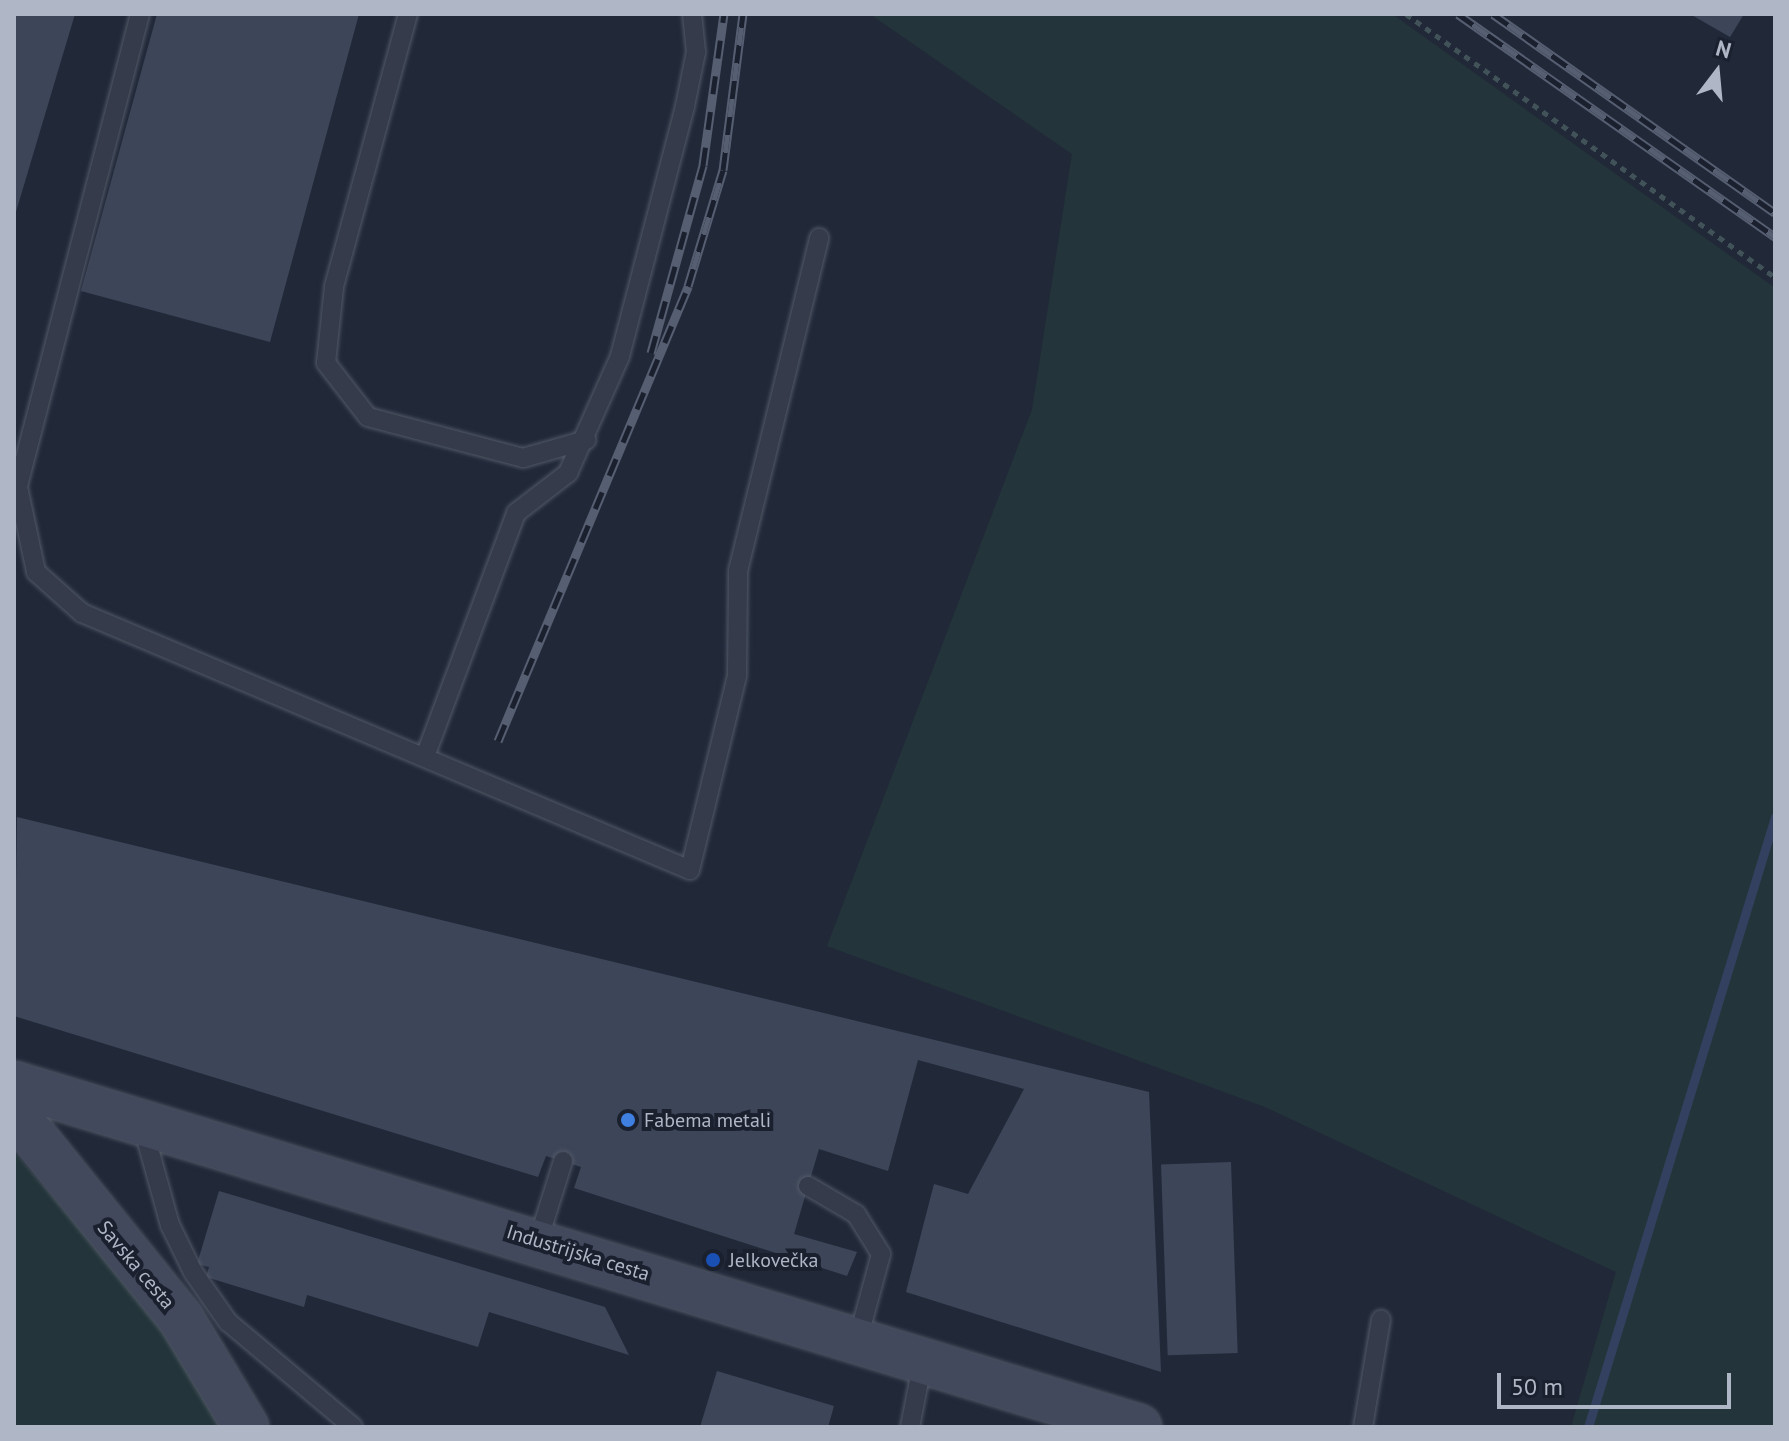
<!DOCTYPE html>
<meta charset="utf-8">
<style>
body{margin:0}
#map{position:relative;width:1789px;height:1441px;overflow:hidden;background:#212939;font-family:"PT Sans",sans-serif}
div>[style]{position:absolute}
.green>*{inset:0;background:#23353a}
.stream>*{height:9px;margin:-4.5px;padding:0 4.5px;transform-origin:4.5px;border-radius:4.5px;background:#33405f}
.building>*{inset:0;background:#3d4659;transform-origin:0 0}
.path>*{height:5px;margin-top:-2.5px;transform-origin:0;background:repeating-linear-gradient(90deg,#415258 0 6px,transparent 0 12px)}
.roads{filter:drop-shadow(0 0 2px #525967) drop-shadow(0 0 2px #525967)}
.lane>*{height:18px;margin:-9px;padding:0 9px;transform-origin:9px;border-radius:9px;background:#353b4a}
.secondary>*{height:44px;margin:-22px;padding:0 22px;transform-origin:22px;border-radius:22px;background:#43495d}
.rail>*{height:9px;margin-top:-4.5px;transform-origin:0;background:repeating-linear-gradient(90deg,#1a202e 0 18px,#565e71 0 36px);box-sizing:border-box;border-block:2px solid #565e71}
.dots>*{width:22px;height:22px;translate:-50% -50%;box-sizing:border-box;border:4px solid #1a202e;border-radius:50%}
span{translate:-50% -50%;white-space:nowrap;text-align:center;line-height:1.15;-webkit-text-stroke:8px #1a202e;paint-order:stroke}
.poi-label{font-size:20px;color:#afb6c6}
.left{translate:0 -50%;text-align:left}
.street-label{font-size:20px;color:#afb6c6}
.frame{position:absolute;inset:0;border:16px solid #afb6c6;pointer-events:none}
.north{position:absolute;left:1677px;top:32px;width:80px;height:80px;-webkit-text-stroke:6px #1a202e;paint-order:stroke;rotate:16deg;font-size:22px;font-weight:700;line-height:32px;text-align:center;color:#afb6c6}
.north::after{content:'';display:block;margin:auto;width:28px;height:36px;background:#afb6c6;clip-path:polygon(50% 0,100% 100%,50% 72%,0 100%)}
.scale{position:absolute;left:1497px;top:1373px;width:234px;height:36px;box-sizing:border-box;border:4px solid #afb6c6;border-top:0;padding-left:10px;font-size:24px;line-height:28px;white-space:nowrap;color:#afb6c6;-webkit-text-stroke:6px #1a202e;paint-order:stroke}
</style>
<div id="map">
<div class="green">
<div style="clip-path:polygon(870px 14px,1392px 14px,1775px 288px,1775px 1427px,1571px 1427px,1616px 1272px,1265px 1107px,827px 946px,1032px 410px,1072px 154px)"></div>
<div style="clip-path:polygon(14px 1152px,156px 1316px,223px 1427px,14px 1427px)"></div>
</div>
<div class="stream">
<div style="left:1588px;top:1427px;width:638px;rotate:-72.96deg"></div>
</div>
<div class="building">
<div style="clip-path:polygon(14px 14px,75px 14px,15px 215px,14px 215px)"></div>
<div style="clip-path:polygon(157px 14px,359px 14px,270px 342px,81px 291px)"></div>
<div style="clip-path:polygon(1690px 14px,1744px 14px,1730px 37px)"></div>
<div style="clip-path:polygon(17px 817px,1149px 1092px,1161px 1372px,906px 1292px,934px 1184px,968px 1194px,1024px 1089px,918px 1060px,888px 1171px,819px 1149px,794px 1234px,857px 1252px,847px 1276px,574px 1188px,581px 1167px,546px 1156px,538px 1177px,14px 1016px)"></div>
<div style="left:1231px;top:1162px;width:191px;height:70px;rotate:88deg"></div>
<div style="clip-path:polygon(219px 1191px,605px 1307px,629px 1355px,489px 1312px,478px 1347px,307px 1295px,304px 1307px,206px 1277px,209px 1267px,197px 1264px)"></div>
<div style="clip-path:polygon(717px 1371px,834px 1406px,828px 1427px,700px 1427px)"></div>
</div>
<div class="path">
<div style="left:1406px;top:14px;width:453px;rotate:35.5deg"></div>
</div>
<div class="roads">
<div class="lane">
<div style="left:140px;top:14px;width:488px;rotate:104.5deg"></div>
<div style="left:18px;top:487px;width:87px;rotate:78deg"></div>
<div style="left:36px;top:572px;width:62px;rotate:41.7deg"></div>
<div style="left:82px;top:613px;width:660px;rotate:22.91deg"></div>
<div style="left:690px;top:870px;width:201px;rotate:-76.4deg"></div>
<div style="left:737px;top:675px;width:104px;rotate:-89.4deg"></div>
<div style="left:738px;top:571px;width:343px;rotate:-76.3deg"></div>
<div style="left:408px;top:14px;width:283px;rotate:105.2deg"></div>
<div style="left:334px;top:287px;width:76px;rotate:96deg"></div>
<div style="left:326px;top:363px;width:68px;rotate:52.1deg"></div>
<div style="left:368px;top:417px;width:160px;rotate:14.8deg"></div>
<div style="left:523px;top:458px;width:66px;rotate:-15.9deg"></div>
<div style="left:426px;top:754px;width:257px;rotate:-69.5deg"></div>
<div style="left:516px;top:513px;width:66px;rotate:-37.6deg"></div>
<div style="left:568px;top:473px;width:128px;rotate:-66deg"></div>
<div style="left:620px;top:356px;width:258px;rotate:-75.4deg"></div>
<div style="left:685px;top:106px;width:55px;rotate:-78.5deg"></div>
<div style="left:696px;top:52px;width:38px;rotate:-96deg"></div>
<div style="left:143px;top:1127px;width:102px;rotate:74.6deg"></div>
<div style="left:170px;top:1225px;width:52px;rotate:63.9deg"></div>
<div style="left:193px;top:1272px;width:61px;rotate:55deg"></div>
<div style="left:228px;top:1322px;width:163px;rotate:40deg"></div>
<div style="left:808px;top:1186px;width:56px;rotate:30.3deg"></div>
<div style="left:856px;top:1214px;width:47px;rotate:58deg"></div>
<div style="left:881px;top:1254px;width:88px;rotate:105.1deg"></div>
<div style="left:538px;top:1241px;width:84px;rotate:-72.6deg"></div>
<div style="left:910px;top:1427px;width:68px;rotate:-79deg"></div>
<div style="left:1363px;top:1427px;width:109px;rotate:-80.5deg"></div>
</div>
<div class="secondary">
<div style="left:14px;top:1084px;width:1176px;rotate:16.96deg"></div>
<div style="left:14px;top:1112px;width:266px;rotate:51.1deg"></div>
<div style="left:181px;top:1319px;width:126px;rotate:59deg"></div>
</div>
</div>
<div class="rail">
<div style="left:1458px;top:14px;width:388px;rotate:35.1deg"></div>
<div style="left:1493px;top:14px;width:345px;rotate:35.2deg"></div>
<div style="left:651px;top:353px;width:195px;rotate:-74.5deg"></div>
<div style="left:703px;top:165px;width:152px;rotate:-82.1deg"></div>
<div style="left:498px;top:741px;width:493px;rotate:-67.3deg"></div>
<div style="left:688px;top:286px;width:121px;rotate:-73.2deg"></div>
<div style="left:723px;top:170px;width:157px;rotate:-82.7deg"></div>
</div>
<div class="dots">
<div style="left:628px;top:1120px;background:#3f7fe0"></div>
<div style="left:713px;top:1260px;background:#1a4fb4"></div>
</div>
<div class="poi-label">
<span class="left" style="left:644px;top:1120px">Fabema metali</span>
<span class="left" style="left:729px;top:1260px">Jelkovečka</span>
</div>
<div class="street-label">
<span style="left:578px;top:1253px;rotate:17deg">Industrijska cesta</span>
<span style="left:136px;top:1265px;rotate:50deg">Savska cesta</span>
</div>
<div class="frame"></div>
<div class="north">N</div>
<div class="scale">50 m</div>
</div>
